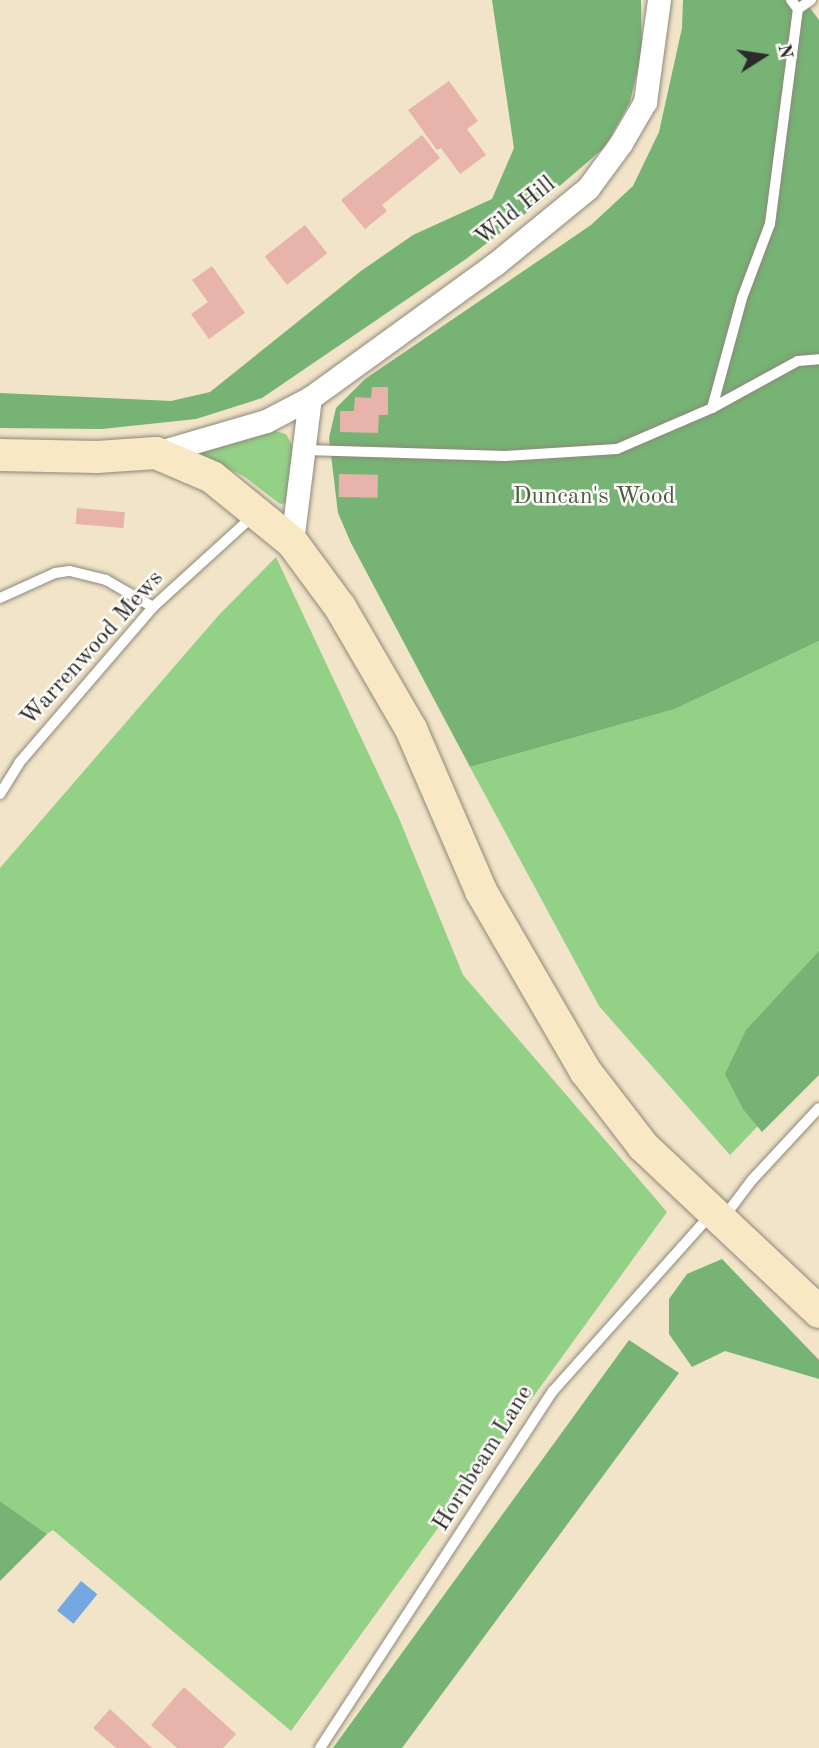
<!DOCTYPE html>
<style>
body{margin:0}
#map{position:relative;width:819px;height:1748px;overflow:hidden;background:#f1e4c8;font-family:"Old Standard TT",serif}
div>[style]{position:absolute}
.green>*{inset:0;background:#93d187}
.forest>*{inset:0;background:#76b374}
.water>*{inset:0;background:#74a8e1;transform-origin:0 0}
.building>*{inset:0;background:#e7b3ab;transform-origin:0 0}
.roads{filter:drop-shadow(0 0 2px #8e887a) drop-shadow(0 0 2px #8e887a)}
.service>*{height:10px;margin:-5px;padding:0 5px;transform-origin:5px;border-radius:5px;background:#fff}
.minor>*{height:23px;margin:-11.5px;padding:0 11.5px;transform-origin:11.5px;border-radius:11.5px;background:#fff}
.secondary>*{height:32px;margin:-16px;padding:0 16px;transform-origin:16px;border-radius:16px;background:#f8e8c3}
span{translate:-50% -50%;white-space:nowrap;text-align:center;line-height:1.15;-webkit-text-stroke:5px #fdfcf7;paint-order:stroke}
.street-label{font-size:24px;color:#2b2b2b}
.park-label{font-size:24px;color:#4a5d47}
.north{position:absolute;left:728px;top:21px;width:70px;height:70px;-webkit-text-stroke:5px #fdfcf7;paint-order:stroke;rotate:78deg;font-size:19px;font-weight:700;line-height:28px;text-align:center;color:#2b2b2b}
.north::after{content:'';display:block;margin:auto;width:24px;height:32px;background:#2b2b2b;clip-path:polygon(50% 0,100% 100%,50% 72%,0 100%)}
</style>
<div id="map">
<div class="green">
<div style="clip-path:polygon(272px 430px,286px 434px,294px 449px,286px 503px,280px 504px,245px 477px,204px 456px,202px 452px)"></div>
<div style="clip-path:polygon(276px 557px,398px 816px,463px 975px,667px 1212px,291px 1731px,53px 1530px,47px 1534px,0 1501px,0 868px,218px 616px)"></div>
<div style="clip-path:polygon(819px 641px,819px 1063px,730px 1155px,599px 1006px,470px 767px,675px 709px)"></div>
</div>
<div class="forest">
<div style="clip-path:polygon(492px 0,641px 0,642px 51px,630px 102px,605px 147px,541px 202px,466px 259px,262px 398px,196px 419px,102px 429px,0 428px,0 393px,171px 401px,210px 392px,361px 271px,413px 235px,492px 199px,514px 148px)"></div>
<div style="clip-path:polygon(683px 0,804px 0,819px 20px,819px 641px,675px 709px,470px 767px,351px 543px,338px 513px,329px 438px,336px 408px,365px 379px,591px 225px,633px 186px,659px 132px,682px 28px)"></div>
<div style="clip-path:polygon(819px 951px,819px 1075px,762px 1132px,743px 1109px,725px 1074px,746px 1030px)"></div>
<div style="clip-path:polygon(722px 1259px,819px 1360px,819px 1379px,725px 1351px,692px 1367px,669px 1334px,669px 1299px,687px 1274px)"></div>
<div style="clip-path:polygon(629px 1340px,679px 1373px,402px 1748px,333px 1748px)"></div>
<div style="clip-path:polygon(0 1501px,47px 1534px,0 1581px)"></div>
</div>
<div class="water">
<div style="left:81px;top:1581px;width:21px;height:38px;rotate:39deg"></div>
</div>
<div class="building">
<div style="clip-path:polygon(449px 81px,478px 121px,467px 129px,486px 155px,460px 174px,441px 148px,437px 150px,408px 110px)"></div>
<div style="clip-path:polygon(422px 135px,440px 158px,382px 205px,387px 211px,365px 229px,341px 200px)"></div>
<div style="left:305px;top:225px;width:36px;height:51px;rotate:52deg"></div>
<div style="clip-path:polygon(212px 266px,245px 313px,209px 339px,191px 314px,208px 302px,192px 280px)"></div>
<div style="clip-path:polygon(372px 387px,388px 387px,388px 415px,379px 415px,378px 433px,340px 432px,340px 411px,354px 411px,355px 397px,371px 398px)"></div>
<div style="left:339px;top:474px;width:39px;height:23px;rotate:1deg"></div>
<div style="left:77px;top:508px;width:48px;height:16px;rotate:5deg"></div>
<div style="clip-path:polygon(184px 1687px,236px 1734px,223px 1748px,177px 1748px,151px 1725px)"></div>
<div style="clip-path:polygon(110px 1709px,152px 1748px,116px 1748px,93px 1728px)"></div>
</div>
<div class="roads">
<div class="service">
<div style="left:791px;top:0;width:11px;rotate:52deg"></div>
<div style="left:798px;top:9px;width:16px;rotate:-35deg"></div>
<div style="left:712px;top:408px;width:114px;rotate:-74.7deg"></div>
<div style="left:742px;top:298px;width:79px;rotate:-69.3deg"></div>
<div style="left:770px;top:224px;width:217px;rotate:-82.6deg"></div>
<div style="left:305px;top:450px;width:200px;rotate:1.7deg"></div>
<div style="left:505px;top:456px;width:112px;rotate:-3.6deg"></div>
<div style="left:617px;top:449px;width:103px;rotate:-23.3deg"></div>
<div style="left:712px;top:408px;width:98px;rotate:-28.7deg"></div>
<div style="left:798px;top:361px;width:21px;rotate:-5deg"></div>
<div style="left:0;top:598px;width:60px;rotate:-24.4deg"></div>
<div style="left:55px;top:573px;width:15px;rotate:-8deg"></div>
<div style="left:70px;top:571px;width:37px;rotate:14deg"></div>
<div style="left:106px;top:580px;width:54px;rotate:29.9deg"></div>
<div style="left:0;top:794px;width:36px;rotate:-58deg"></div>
<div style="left:19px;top:763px;width:206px;rotate:-49.3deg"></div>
<div style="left:153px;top:607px;width:135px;rotate:-42.3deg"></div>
<div style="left:724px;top:1217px;width:46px;rotate:-52.9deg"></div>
<div style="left:752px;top:1180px;width:98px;rotate:-47.1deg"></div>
<div style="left:320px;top:1748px;width:426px;rotate:-56.9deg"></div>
<div style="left:553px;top:1391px;width:237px;rotate:-48.2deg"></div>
</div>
<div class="minor">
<div style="left:156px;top:453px;width:115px;rotate:-16.2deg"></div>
<div style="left:266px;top:421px;width:50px;rotate:-27.6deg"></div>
<div style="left:310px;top:398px;width:227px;rotate:-35.9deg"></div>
<div style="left:494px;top:265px;width:122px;rotate:-39.3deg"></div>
<div style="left:588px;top:188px;width:56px;rotate:-53.7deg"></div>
<div style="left:621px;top:143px;width:48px;rotate:-59.7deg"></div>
<div style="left:645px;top:102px;width:103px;rotate:-82.2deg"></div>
<div style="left:292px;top:542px;width:145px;rotate:-82.9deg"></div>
</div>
<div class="secondary">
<div style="left:0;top:455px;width:97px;rotate:1.2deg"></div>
<div style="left:97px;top:457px;width:59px;rotate:-3.9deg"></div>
<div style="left:156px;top:453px;width:61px;rotate:23.2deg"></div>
<div style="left:212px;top:477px;width:103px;rotate:39.1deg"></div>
<div style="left:292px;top:542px;width:81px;rotate:53.6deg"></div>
<div style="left:340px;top:607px;width:141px;rotate:59.8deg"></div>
<div style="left:411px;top:729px;width:176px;rotate:66.6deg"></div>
<div style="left:481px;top:891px;width:209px;rotate:59.9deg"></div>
<div style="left:586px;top:1072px;width:93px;rotate:52.4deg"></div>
<div style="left:643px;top:1146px;width:242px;rotate:43.3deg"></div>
</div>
</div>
<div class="street-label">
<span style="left:516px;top:212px;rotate:-39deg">Wild Hill</span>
<span style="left:93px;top:649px;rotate:-48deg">Warrenwood Mews</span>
<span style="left:484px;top:1459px;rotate:-58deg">Hornbeam Lane</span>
</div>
<div class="park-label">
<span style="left:594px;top:498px">Duncan's Wood</span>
</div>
<div class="north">N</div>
</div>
